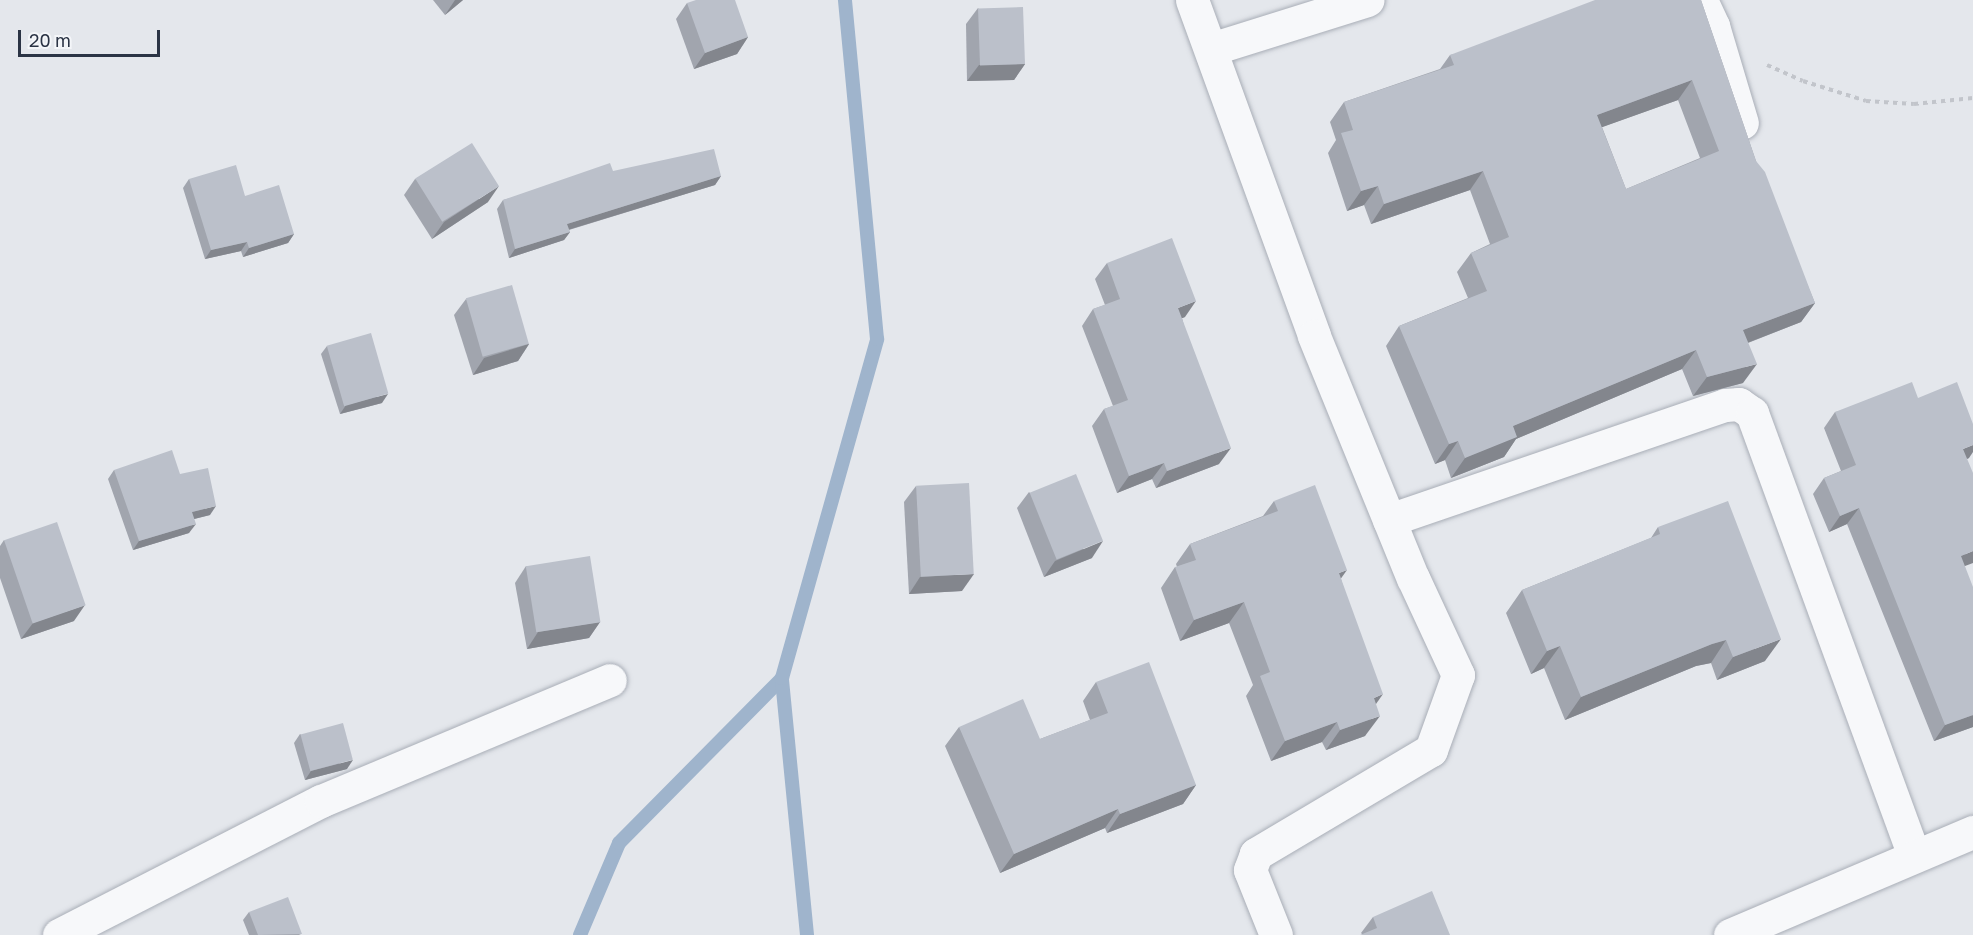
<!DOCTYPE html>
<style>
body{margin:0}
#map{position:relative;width:1973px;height:935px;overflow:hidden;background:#e4e7ec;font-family:"Golos Text",sans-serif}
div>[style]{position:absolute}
.stream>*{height:14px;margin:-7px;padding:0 7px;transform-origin:7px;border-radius:7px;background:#9fb4cc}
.path>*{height:4px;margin-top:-2px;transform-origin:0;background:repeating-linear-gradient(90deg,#c2c5cb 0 4.5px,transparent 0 9px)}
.roads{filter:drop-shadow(0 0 2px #a9aeb7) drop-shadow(0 0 2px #a9aeb7)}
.street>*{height:33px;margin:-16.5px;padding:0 16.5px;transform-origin:16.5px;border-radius:16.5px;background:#f7f8fa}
.wall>*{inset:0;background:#a1a5ae}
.shaded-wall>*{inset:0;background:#83868d}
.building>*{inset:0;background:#bbc0ca;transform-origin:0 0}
span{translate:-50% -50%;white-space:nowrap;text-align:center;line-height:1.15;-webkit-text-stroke:5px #f4f6f9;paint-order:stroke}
.scale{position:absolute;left:18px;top:30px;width:142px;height:27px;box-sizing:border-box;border:3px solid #2b3445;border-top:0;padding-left:8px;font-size:18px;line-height:21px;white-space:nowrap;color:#2b3445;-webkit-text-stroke:4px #f4f6f9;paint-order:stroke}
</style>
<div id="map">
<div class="stream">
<div style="left:580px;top:935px;width:100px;rotate:-67deg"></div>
<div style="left:619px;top:843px;width:232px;rotate:-45.3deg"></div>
<div style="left:807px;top:935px;width:258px;rotate:-95.6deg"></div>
<div style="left:782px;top:678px;width:352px;rotate:-74.3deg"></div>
<div style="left:877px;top:339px;width:341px;rotate:-95.4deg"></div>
</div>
<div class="path">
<div style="left:1767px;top:65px;width:39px;rotate:24deg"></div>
<div style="left:1803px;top:81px;width:66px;rotate:17.6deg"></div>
<div style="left:1866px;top:101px;width:48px;rotate:3.6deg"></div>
<div style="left:1914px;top:104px;width:59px;rotate:-5.8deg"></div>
</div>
<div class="roads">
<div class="street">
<div style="left:1192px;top:0;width:357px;rotate:70deg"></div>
<div style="left:1314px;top:336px;width:261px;rotate:67.8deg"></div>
<div style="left:1413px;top:578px;width:107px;rotate:65.1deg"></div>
<div style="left:1458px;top:675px;width:80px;rotate:109.8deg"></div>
<div style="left:1431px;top:750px;width:204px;rotate:149.3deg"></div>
<div style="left:1256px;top:854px;width:17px;rotate:111deg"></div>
<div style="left:1250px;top:870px;width:70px;rotate:68.2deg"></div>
<div style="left:1701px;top:0;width:29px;rotate:65deg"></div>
<div style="left:1713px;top:26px;width:101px;rotate:73.4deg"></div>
<div style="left:1211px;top:49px;width:164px;rotate:-17.4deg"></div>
<div style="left:1389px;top:520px;width:355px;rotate:-18.9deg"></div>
<div style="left:1725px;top:405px;width:14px;rotate:-4deg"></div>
<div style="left:1739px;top:404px;width:16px;rotate:35deg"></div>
<div style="left:1752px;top:413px;width:471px;rotate:69.9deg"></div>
<div style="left:59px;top:935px;width:294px;rotate:-27.1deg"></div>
<div style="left:321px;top:801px;width:313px;rotate:-22.7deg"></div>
<div style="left:1730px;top:935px;width:264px;rotate:-23deg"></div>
</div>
</div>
<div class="wall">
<div style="clip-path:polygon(433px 0,463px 0,445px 15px)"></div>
<div style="clip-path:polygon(evenodd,1701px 0,1756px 161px,1815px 303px,1801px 322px,1748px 343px,1743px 383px,1693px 396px,1682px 369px,1516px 439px,1504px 457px,1451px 478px,1445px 460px,1435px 464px,1386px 346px,1399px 326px,1468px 298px,1457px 272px,1471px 253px,1490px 244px,1470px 190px,1371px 224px,1364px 205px,1347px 211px,1328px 153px,1336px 140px,1330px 122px,1344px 102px,1440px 69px,1450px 55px,1701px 0,1678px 100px,1700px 158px,1626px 189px,1602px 127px,1678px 100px)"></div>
<div style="clip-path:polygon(687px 3px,748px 37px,737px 54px,694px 69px,676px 19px)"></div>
<div style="clip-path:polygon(978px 8px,1025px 64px,1014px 80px,967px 81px,966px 24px)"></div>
<div style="clip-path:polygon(613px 171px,721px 176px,715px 185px,569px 230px,570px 232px,564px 240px,509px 258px,497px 209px,503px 200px)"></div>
<div style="clip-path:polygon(189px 179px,245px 196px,294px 234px,288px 243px,243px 257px,241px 251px,205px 259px,183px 188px)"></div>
<div style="clip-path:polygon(415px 179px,488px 202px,432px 239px,404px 195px)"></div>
<div style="clip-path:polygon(1107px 263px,1185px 317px,1182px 318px,1219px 464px,1156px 488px,1152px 479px,1117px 493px,1092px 426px,1104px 409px,1113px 406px,1082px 326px,1093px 309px,1105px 305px,1095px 279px)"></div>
<div style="clip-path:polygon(466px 299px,529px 344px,518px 361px,473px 375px,454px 315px)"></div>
<div style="clip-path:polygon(327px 346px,382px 403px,340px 414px,321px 354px)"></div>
<div style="clip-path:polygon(1918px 398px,1969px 458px,1967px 459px,1965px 566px,1973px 727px,1934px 741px,1847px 524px,1829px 532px,1813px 494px,1824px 478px,1841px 471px,1824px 428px,1835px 412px)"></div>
<div style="clip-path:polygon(114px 470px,180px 474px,210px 515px,194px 519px,189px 533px,133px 550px,108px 479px)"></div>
<div style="clip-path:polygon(916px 486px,962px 591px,909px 594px,904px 502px)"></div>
<div style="clip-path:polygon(1029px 492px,1092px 558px,1044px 577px,1017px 508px)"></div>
<div style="clip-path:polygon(1274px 501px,1341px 579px,1376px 704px,1365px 736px,1326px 750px,1322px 742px,1271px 761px,1246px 696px,1253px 685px,1229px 623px,1180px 641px,1161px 588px,1175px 567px,1177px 567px,1176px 564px,1190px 544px,1263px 516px)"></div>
<div style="clip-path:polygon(1658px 527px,1765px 661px,1717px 680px,1711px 663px,1696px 666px,1565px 720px,1544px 668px,1531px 674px,1506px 613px,1522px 590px,1651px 538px)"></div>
<div style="clip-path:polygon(4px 540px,74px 621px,21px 639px,0 578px,0 546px)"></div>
<div style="clip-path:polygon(526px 566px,600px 622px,589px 638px,527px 649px,515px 583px)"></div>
<div style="clip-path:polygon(1096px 682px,1196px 785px,1183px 804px,1107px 833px,1105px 828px,1000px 873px,945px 746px,959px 727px,1040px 739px,1090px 720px,1083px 701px)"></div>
<div style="clip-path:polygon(300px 734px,347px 769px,305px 780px,294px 743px)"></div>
<div style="clip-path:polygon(249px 912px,301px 935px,249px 935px,243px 920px)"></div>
<div style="clip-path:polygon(1373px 917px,1450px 935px,1362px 934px,1361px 933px)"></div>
</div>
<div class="shaded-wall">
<div style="clip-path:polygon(455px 0,463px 0,445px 15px)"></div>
<div style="clip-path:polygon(748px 37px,737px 54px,694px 69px,705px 53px)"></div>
<div style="clip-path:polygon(1025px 64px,1014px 80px,967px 81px,979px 65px)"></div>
<div style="clip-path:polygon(1692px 80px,1678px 100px,1583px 134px,1597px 115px)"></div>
<div style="clip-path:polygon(1483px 171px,1470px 190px,1371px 224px,1384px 204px)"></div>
<div style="clip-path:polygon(721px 176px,715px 185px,561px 232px,567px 224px)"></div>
<div style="clip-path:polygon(499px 186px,488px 202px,432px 239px,444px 222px)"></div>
<div style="clip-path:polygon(1378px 186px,1364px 205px,1347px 211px,1361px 191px)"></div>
<div style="clip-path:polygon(570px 232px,564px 240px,509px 258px,515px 249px)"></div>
<div style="clip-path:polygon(294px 234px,288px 243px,243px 257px,249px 248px)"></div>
<div style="clip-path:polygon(247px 242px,241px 251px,205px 259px,211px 250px)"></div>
<div style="clip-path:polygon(1196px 301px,1185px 317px,1167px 324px,1178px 308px)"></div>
<div style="clip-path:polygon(1815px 303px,1801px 322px,1729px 350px,1743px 330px)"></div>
<div style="clip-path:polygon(529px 344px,518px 361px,473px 375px,484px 358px)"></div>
<div style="clip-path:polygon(1696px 350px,1682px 369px,1516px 439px,1504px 457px,1451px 478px,1465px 458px,1513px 426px)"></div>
<div style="clip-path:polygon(1757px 364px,1743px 383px,1693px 396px,1707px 377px)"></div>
<div style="clip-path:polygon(388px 394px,382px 403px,340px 414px,346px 405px)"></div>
<div style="clip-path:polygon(1458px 441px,1445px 460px,1435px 464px,1449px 444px)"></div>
<div style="clip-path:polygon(1973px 445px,1973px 452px,1969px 458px,1952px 465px,1963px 449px)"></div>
<div style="clip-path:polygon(1231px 448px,1219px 464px,1156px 488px,1167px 471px)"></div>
<div style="clip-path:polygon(1164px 463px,1152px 479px,1117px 493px,1129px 476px)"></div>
<div style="clip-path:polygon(216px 506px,210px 515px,186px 521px,192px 512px)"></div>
<div style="clip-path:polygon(1859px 508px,1847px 524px,1829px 532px,1840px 516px)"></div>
<div style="clip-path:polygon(196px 524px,189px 533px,133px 550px,139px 541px)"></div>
<div style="clip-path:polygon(1103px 541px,1092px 558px,1044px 577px,1055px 561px)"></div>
<div style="clip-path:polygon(1973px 551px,1973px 563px,1949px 572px,1961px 556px)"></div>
<div style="clip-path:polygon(1347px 570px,1332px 591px,1339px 573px)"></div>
<div style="clip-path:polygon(974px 574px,962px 591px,909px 594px,920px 577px)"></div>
<div style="clip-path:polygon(1244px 602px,1229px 623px,1180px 641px,1194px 620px)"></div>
<div style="clip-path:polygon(85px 605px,74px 621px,21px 639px,33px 623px)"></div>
<div style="clip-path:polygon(600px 622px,589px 638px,527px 649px,538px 632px)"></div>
<div style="clip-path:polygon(1781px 639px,1765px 661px,1717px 680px,1733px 657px)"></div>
<div style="clip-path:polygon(1726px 640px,1711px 663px,1696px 666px,1565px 720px,1581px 697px,1712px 644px)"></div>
<div style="clip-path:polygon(1560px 646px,1544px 668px,1531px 674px,1547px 651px)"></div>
<div style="clip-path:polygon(1383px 694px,1369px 714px,1374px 698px)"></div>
<div style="clip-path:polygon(1973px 715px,1973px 727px,1934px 741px,1945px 725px)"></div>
<div style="clip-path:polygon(1380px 716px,1365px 736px,1326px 750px,1340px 730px)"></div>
<div style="clip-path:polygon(1337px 722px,1322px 742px,1271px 761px,1285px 741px)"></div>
<div style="clip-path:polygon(353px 760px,347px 769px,305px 780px,311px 771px)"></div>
<div style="clip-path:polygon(1196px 785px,1183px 804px,1107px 833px,1120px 814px)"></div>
<div style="clip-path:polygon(1118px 809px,1105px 828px,1000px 873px,1014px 854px)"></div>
</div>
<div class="building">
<div style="clip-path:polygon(696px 0,735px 0,748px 37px,705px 53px,687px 3px)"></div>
<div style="clip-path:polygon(evenodd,1595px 0,1701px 0,1756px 161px,1765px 172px,1815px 303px,1743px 330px,1757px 364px,1707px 377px,1696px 350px,1513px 426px,1517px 437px,1465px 458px,1458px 441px,1449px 444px,1399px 326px,1487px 291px,1471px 253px,1509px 237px,1483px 171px,1384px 204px,1378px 186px,1361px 191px,1341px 133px,1353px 130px,1344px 102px,1454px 65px,1450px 55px,1595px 0,1692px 80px,1719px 151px,1626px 189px,1597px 115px,1692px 80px)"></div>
<div style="left:1023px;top:7px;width:57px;height:45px;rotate:88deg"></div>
<div style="left:472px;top:143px;width:51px;height:67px;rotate:58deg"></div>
<div style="clip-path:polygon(714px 149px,721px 176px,567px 224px,570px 232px,515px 249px,503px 200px,610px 163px,613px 171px)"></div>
<div style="clip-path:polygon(236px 165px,245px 196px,279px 185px,294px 234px,249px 248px,247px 242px,211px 250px,189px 179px)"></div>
<div style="clip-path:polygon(1172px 238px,1196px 301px,1178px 308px,1231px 448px,1167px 471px,1164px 463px,1129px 476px,1104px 409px,1128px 400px,1093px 309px,1120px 299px,1107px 263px)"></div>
<div style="left:512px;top:285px;width:61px;height:48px;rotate:74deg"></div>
<div style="left:371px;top:333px;width:63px;height:46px;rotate:74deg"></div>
<div style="clip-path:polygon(1912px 382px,1918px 398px,1957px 382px,1973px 424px,1973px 445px,1963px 449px,1973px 473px,1973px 551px,1961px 556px,1973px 587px,1973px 715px,1945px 725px,1859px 508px,1840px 516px,1824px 478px,1856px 465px,1835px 412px)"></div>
<div style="clip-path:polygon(172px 450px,180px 474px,208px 468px,216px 506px,192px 512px,196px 524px,139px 541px,114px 470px)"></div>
<div style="left:1076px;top:474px;width:72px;height:50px;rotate:68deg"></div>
<div style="left:969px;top:483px;width:91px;height:53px;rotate:87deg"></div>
<div style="clip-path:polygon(1315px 485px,1347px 570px,1339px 573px,1383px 694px,1374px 698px,1380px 716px,1340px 730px,1337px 722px,1285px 741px,1260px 676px,1270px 672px,1244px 602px,1194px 620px,1175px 567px,1196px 560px,1190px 544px,1278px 511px,1274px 501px)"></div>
<div style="clip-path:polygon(1728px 501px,1781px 639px,1733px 657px,1726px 640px,1712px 644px,1581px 697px,1560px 646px,1547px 651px,1522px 590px,1660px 534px,1658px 527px)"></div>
<div style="left:57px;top:522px;width:88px;height:56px;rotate:71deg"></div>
<div style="left:590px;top:556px;width:67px;height:65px;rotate:81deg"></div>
<div style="clip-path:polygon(1149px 662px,1196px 785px,1120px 814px,1118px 809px,1014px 854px,959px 727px,1023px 699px,1040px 739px,1108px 713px,1096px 682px)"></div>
<div style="left:343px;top:723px;width:38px;height:44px;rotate:75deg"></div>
<div style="clip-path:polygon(1432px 891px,1450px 935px,1360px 935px,1377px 928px,1373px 917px)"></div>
<div style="clip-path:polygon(288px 897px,302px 934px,258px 935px,249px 912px)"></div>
</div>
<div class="scale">20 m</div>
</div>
